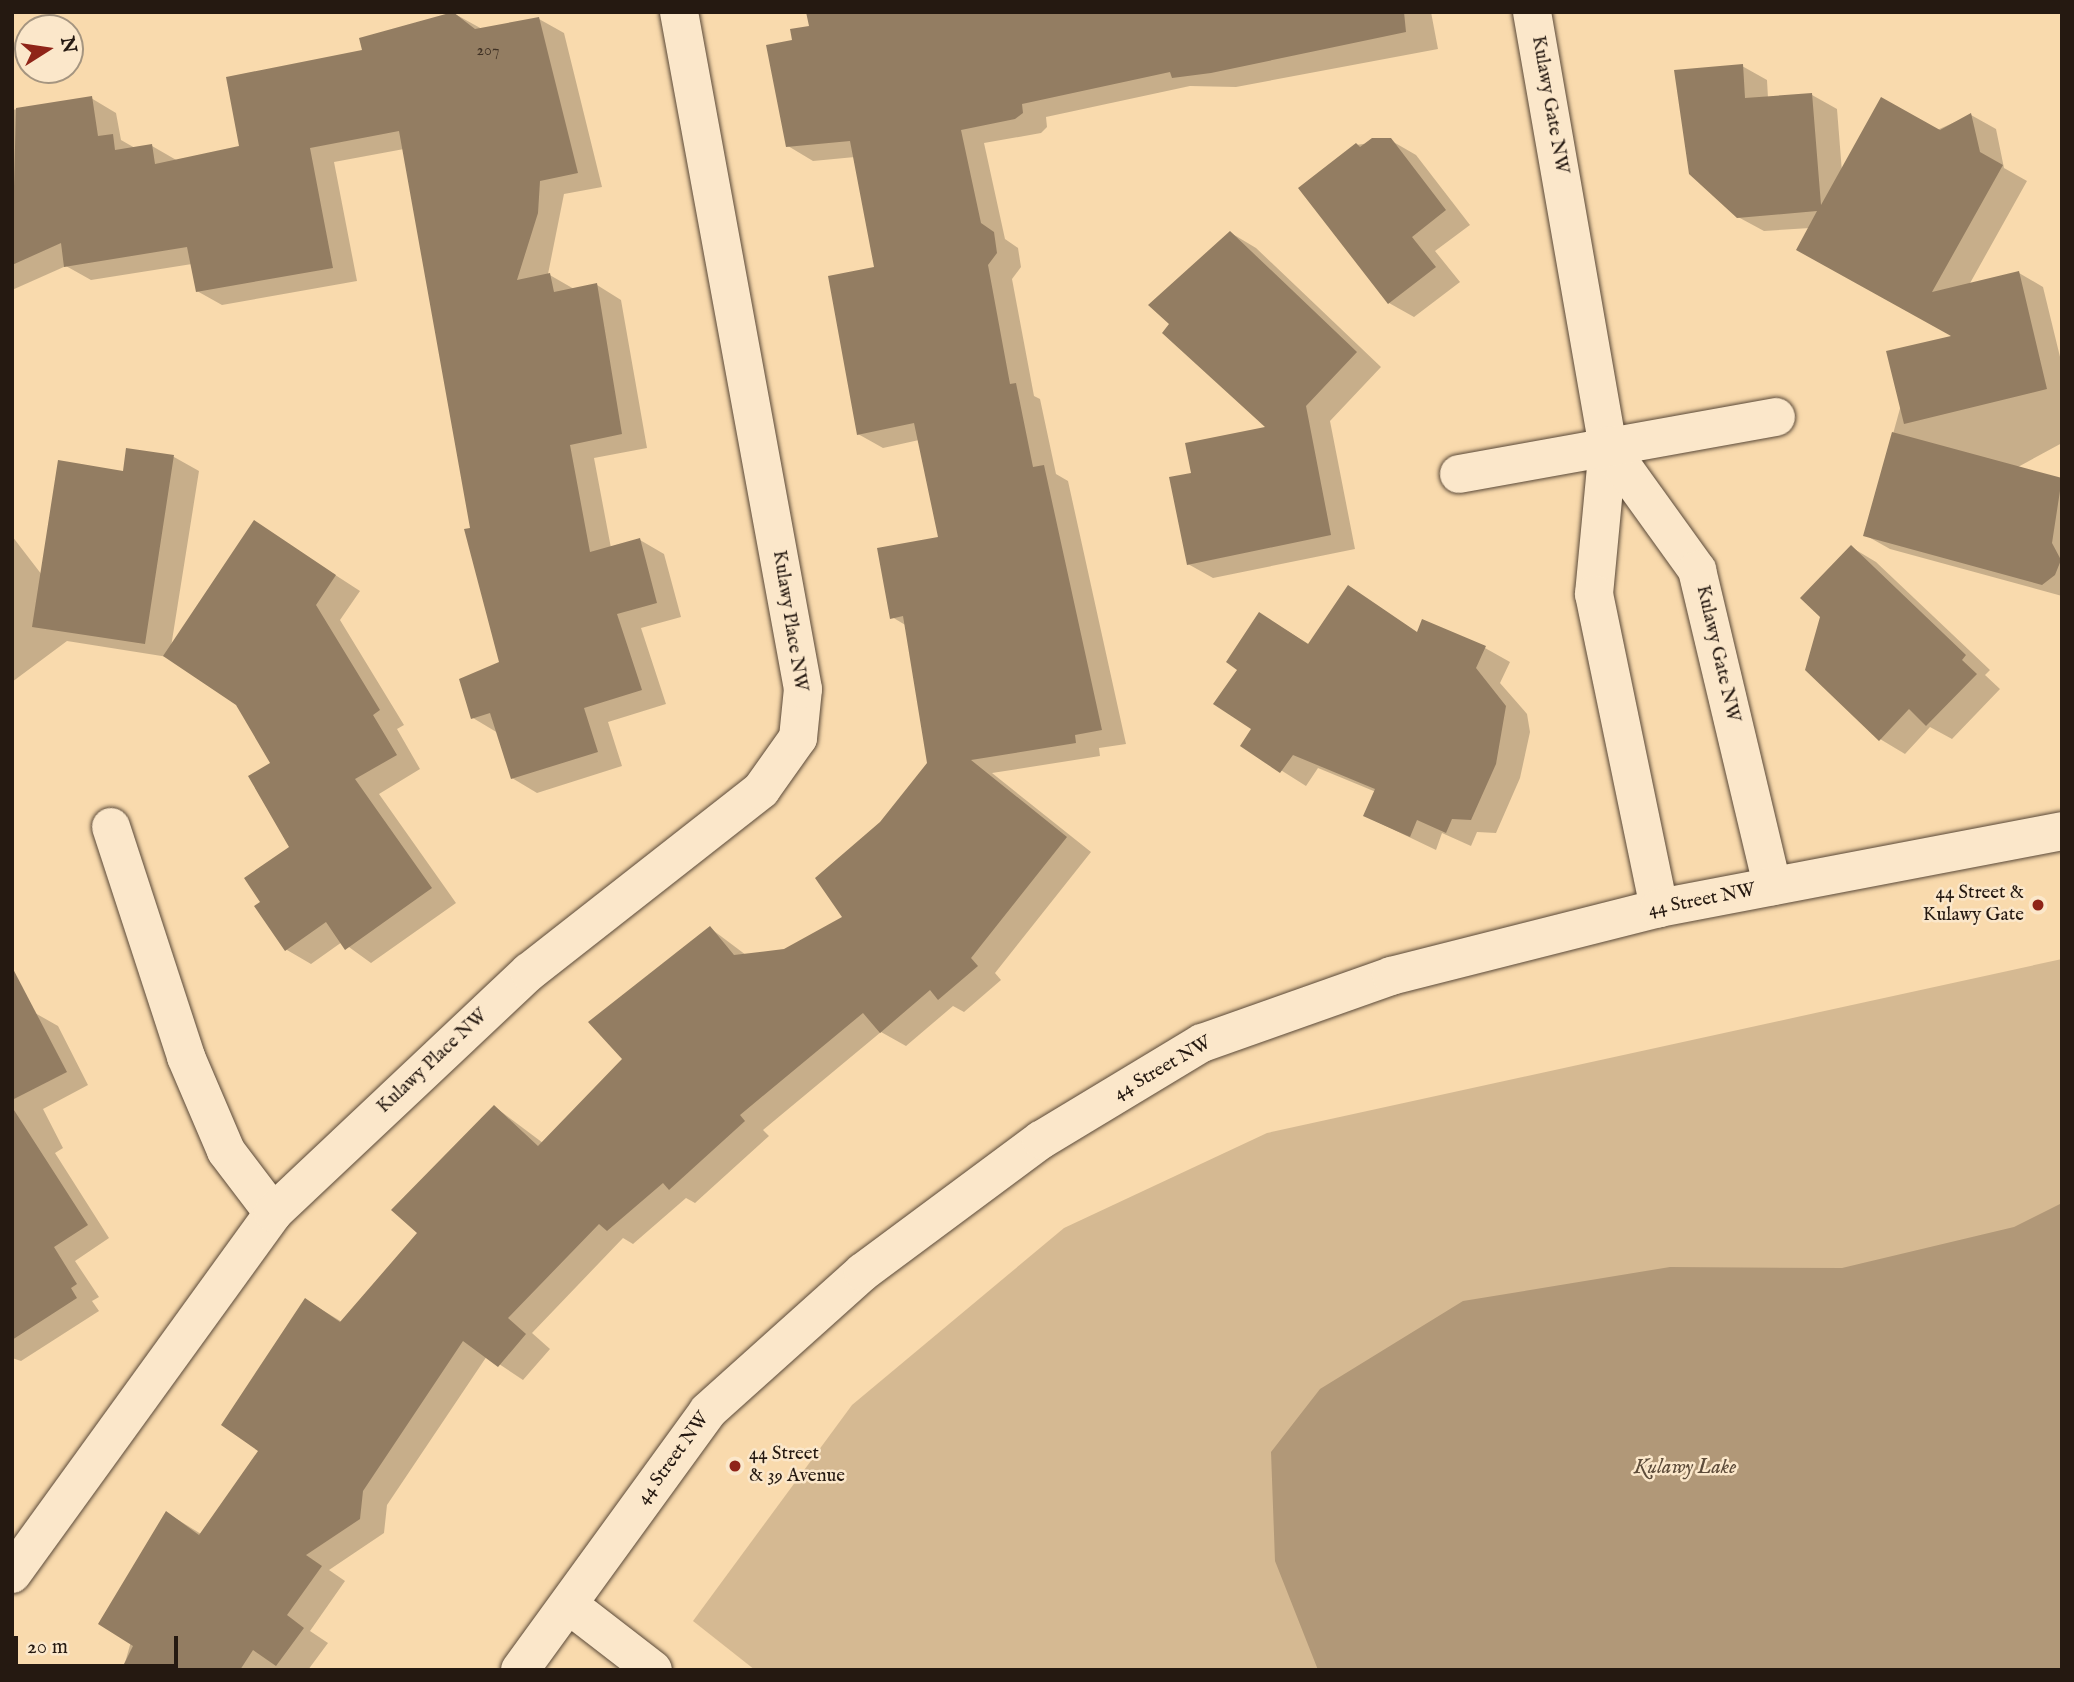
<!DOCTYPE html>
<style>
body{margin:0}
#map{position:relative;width:2074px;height:1682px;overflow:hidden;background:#f9daad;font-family:"IM FELL English",serif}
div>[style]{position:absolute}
.green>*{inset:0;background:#d5b992}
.water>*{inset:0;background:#b19878}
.shadow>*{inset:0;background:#0003}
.building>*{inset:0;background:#937d62}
.roads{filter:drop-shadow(0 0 2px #5a4938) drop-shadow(0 0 2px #5a4938)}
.street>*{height:38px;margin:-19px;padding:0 19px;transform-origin:19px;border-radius:19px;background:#fbe7ca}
.secondary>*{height:38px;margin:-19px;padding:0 19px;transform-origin:19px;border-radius:19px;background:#fbe7ca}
.dots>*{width:19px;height:19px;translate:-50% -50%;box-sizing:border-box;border:4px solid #fbe7ca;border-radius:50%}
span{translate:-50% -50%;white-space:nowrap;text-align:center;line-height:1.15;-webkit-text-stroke:5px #fbe7ca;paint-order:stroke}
.number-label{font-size:16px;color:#403225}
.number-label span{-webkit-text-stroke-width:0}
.street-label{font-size:19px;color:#251911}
.poi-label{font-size:19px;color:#251911}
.right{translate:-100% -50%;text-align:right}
.left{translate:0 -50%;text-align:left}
.water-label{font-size:21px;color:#5d4c3a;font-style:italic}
.frame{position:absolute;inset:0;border:14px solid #251911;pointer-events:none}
.north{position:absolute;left:14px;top:14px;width:70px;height:70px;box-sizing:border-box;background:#fbe7ca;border:2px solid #a59580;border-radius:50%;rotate:78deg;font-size:19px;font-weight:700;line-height:28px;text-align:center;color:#251911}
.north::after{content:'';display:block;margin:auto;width:24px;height:32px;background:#8f2418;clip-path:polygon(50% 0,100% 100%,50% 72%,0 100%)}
.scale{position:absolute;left:14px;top:1636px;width:164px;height:32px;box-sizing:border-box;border:4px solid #251911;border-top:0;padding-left:9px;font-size:21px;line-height:24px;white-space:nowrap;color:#251911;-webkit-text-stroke:5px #fbe7ca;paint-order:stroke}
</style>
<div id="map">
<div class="green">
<div style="clip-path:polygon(2062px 959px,2062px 1670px,755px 1670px,693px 1621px,852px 1405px,1064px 1228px,1267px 1133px)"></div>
</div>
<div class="water">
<div style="clip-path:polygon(2062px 1203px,2062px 1670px,1318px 1670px,1275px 1561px,1271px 1452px,1320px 1389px,1463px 1301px,1670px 1267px,1842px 1268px,2014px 1227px)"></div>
</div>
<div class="shadow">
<div style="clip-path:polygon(808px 12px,1431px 12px,1438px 49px,1236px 87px,1190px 86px,1046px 117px,1047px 127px,1041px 133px,984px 143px,1005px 239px,1018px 248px,1021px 267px,1012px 279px,1034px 396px,1040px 399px,1056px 474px,1068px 481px,1126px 744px,1099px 748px,1100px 756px,992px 773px,1091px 852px,995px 973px,1001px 980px,964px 1012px,953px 1006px,906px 1046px,881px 1032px,763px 1130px,769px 1136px,695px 1203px,686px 1198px,633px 1244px,623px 1238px,532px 1333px,550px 1349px,523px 1380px,487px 1356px,387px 1505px,384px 1533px,329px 1570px,345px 1581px,310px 1631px,328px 1643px,308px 1670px,123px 1670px,167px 1513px,201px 1534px,261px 1451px,306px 1300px,342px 1322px,420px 1233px,495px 1107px,543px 1143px,625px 1059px,710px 928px,746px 955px,785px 950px,844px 918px,881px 823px,928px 763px,907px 626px,892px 617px,940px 538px,919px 440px,883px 448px,858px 434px,876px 268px,855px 157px,813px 161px,788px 146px,794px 41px,811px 27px)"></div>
<div style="clip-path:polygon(455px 14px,482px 29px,539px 19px,564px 33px,602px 187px,564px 194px,548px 274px,574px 289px,597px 285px,621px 300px,647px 448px,594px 458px,611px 548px,640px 540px,664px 554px,681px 617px,641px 628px,666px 704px,608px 722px,622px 766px,537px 793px,512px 778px,498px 733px,473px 718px,501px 663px,404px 149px,334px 162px,357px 281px,222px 305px,197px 291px,192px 264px,91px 280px,66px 266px,12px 290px,12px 110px,91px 98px,116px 113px,121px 140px,135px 148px,152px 146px,178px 161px,241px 147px,364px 51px)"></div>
<div style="clip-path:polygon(1742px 66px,1767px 80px,1768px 98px,1812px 95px,1837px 109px,1842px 172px,1971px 115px,1996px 129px,2004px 168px,2027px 181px,1969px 285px,2019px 273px,2043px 287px,2062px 365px,2062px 443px,2018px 467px,2062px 479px,2062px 596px,1890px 549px,1865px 535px,1901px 405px,1955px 336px,1810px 228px,1764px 231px,1738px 217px)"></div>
<div style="clip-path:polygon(1390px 140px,1416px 155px,1470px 225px,1435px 251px,1460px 282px,1414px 317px,1389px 303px,1356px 145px)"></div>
<div style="clip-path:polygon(1231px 233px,1256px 248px,1381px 367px,1330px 421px,1355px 549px,1213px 578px,1188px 564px,1193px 474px,1269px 428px)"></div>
<div style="clip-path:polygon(128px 450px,174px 457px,199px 471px,171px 647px,255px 523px,360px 591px,340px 620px,404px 725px,397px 729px,420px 769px,379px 794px,456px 903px,371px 963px,342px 942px,311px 964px,287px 950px,262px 903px,291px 847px,272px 764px,237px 704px,168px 657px,67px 641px,12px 682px,12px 536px,42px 575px,124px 473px)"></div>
<div style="clip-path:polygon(1851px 547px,1876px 562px,1990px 670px,1985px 675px,2000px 689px,1952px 739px,1930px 727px,1905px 754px,1880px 739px)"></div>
<div style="clip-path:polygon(1348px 588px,1418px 633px,1485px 648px,1510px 662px,1500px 683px,1527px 714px,1530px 732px,1520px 778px,1496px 833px,1477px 832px,1471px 846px,1442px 833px,1436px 850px,1365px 816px,1376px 792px,1318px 768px,1306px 786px,1243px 746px,1254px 729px,1239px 669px,1260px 614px,1310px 645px)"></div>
<div style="clip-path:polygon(12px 973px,35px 1013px,58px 1026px,88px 1085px,43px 1109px,63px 1148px,55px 1153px,109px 1238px,75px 1261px,99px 1297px,92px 1301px,99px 1311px,21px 1361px,12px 1358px)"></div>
</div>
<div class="building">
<div style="clip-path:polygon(453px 12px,475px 29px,539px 17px,578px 173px,540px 181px,538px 213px,517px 280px,550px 273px,554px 292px,597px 283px,622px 434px,570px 445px,590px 552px,640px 538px,657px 603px,617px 614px,642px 690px,584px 708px,598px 752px,511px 779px,490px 713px,471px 719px,459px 679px,499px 662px,464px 529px,470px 528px,399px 131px,310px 148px,333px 268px,196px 292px,187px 247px,64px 267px,61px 243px,12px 265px,16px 108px,92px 96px,98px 136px,113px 134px,115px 150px,152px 144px,155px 164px,239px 146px,226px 77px,362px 50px,359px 38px)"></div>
<div style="clip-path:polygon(806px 12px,1404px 12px,1406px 32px,1211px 73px,1172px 78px,1170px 72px,1022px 104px,1023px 113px,1015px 119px,961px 130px,981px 223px,994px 232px,997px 253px,988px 265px,1010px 384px,1016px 383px,1033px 467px,1044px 465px,1102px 730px,1075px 735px,1076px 743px,971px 760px,1067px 837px,971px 958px,978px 966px,938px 1000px,930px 990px,880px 1033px,863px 1013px,740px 1115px,745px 1121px,669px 1190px,663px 1183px,607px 1231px,599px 1224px,508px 1318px,526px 1334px,498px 1367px,463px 1341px,363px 1491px,360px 1519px,306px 1555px,322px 1566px,287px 1615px,304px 1628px,276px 1666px,253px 1650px,240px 1670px,121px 1670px,133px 1646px,98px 1624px,166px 1511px,199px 1535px,258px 1451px,221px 1425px,305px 1298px,340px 1322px,417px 1233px,391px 1210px,494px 1105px,538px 1146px,622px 1059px,588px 1022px,710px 926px,734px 955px,784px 949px,842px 917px,815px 878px,880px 822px,927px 763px,903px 616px,890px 619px,877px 548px,938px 537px,914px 423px,857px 435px,828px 276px,874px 267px,850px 141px,786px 147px,766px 45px,792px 40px,790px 29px,809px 26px)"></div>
<div style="clip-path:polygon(1743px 64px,1745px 98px,1812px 93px,1821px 205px,1881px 97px,1940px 130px,1971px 113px,1980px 152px,2003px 165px,1932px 292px,2019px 271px,2047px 389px,1904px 424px,1886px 351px,1951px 336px,1796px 250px,1817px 211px,1737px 218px,1689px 174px,1674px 70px)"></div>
<div style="clip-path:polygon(1372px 138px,1391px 138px,1446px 210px,1412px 237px,1436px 267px,1388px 304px,1298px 188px,1356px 143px,1360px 147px)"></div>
<div style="clip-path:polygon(1230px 231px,1357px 352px,1306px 406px,1331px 535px,1187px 565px,1169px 477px,1191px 473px,1185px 443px,1265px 427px,1162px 333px,1169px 324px,1148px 305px)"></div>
<div style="clip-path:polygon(1892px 432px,2062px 478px,2052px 543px,2061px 560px,2055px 575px,2042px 585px,1863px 536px)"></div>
<div style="clip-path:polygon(126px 448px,174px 455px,145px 644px,32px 627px,58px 460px,123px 471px)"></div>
<div style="clip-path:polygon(254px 520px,336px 575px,316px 605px,380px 710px,373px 715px,397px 755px,355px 779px,432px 888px,345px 950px,326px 922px,285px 951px,254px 906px,260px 902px,244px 878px,289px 847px,248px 776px,270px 763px,236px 705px,163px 656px)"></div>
<div style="clip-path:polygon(1851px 545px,1966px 655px,1962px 660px,1977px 674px,1926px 726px,1909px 709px,1879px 741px,1805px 670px,1820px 617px,1800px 598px)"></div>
<div style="clip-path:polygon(1348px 585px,1417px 632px,1422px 619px,1486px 646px,1476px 668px,1506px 706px,1496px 764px,1471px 820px,1452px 819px,1446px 833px,1417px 820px,1410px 837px,1363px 816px,1375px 789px,1293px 755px,1280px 773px,1240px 746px,1251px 729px,1213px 704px,1237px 670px,1226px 662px,1259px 612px,1308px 644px)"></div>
<div style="clip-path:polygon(12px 967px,67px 1072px,12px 1100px)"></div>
<div style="clip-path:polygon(12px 1107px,88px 1225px,54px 1247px,77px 1284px,71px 1288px,77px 1298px,12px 1340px)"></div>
</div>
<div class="roads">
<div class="street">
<div style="left:1532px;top:12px;width:441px;rotate:80.1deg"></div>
<div style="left:1608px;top:446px;width:149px;rotate:95.4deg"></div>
<div style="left:1594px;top:594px;width:321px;rotate:78.3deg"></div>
<div style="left:1608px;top:446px;width:153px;rotate:54.3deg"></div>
<div style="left:1697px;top:570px;width:325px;rotate:76.6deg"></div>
<div style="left:1459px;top:474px;width:322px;rotate:-10.2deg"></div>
<div style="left:111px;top:827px;width:242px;rotate:71.9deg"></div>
<div style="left:186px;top:1057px;width:102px;rotate:66.9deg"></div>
<div style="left:226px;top:1151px;width:78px;rotate:52.8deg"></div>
<div style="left:12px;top:1574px;width:445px;rotate:-54.1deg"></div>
<div style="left:273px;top:1213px;width:352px;rotate:-43.3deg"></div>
<div style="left:529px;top:972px;width:295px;rotate:-38.1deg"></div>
<div style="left:761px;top:790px;width:64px;rotate:-54.6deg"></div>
<div style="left:798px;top:738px;width:49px;rotate:-84.2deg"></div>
<div style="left:803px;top:689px;width:688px;rotate:-100.38deg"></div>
<div style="left:569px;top:1605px;width:106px;rotate:37.7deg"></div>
</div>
<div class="secondary">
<div style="left:520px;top:1670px;width:320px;rotate:-54deg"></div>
<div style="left:708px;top:1411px;width:208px;rotate:-41.9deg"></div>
<div style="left:863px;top:1272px;width:222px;rotate:-36.6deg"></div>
<div style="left:1041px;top:1140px;width:188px;rotate:-31.1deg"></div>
<div style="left:1202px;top:1043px;width:201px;rotate:-19.5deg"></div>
<div style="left:1391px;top:976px;width:276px;rotate:-14.2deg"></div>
<div style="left:1659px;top:908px;width:410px;rotate:-10.8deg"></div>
</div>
</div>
<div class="dots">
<div style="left:2038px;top:905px;background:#8f2418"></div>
<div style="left:735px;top:1466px;background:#8f2418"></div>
</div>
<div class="number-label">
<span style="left:488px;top:51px">207</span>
</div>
<div class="street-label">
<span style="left:1549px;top:105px;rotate:80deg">Kulawy Gate NW</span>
<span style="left:789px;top:621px;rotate:81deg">Kulawy Place NW</span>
<span style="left:1717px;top:654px;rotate:77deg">Kulawy Gate NW</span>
<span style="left:1702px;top:901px;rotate:-11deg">44 Street NW</span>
<span style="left:433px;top:1062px;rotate:-43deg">Kulawy Place NW</span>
<span style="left:1163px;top:1069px;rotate:-30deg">44 Street NW</span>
<span style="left:674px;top:1459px;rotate:-54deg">44 Street NW</span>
</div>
<div class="poi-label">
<span class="right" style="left:2024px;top:905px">44 Street &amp;<br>Kulawy Gate</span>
<span class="left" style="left:749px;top:1466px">44 Street<br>&amp; 39 Avenue</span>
</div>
<div class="water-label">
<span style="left:1685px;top:1468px">Kulawy Lake</span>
</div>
<div class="frame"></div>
<div class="north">N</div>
<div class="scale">20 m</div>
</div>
